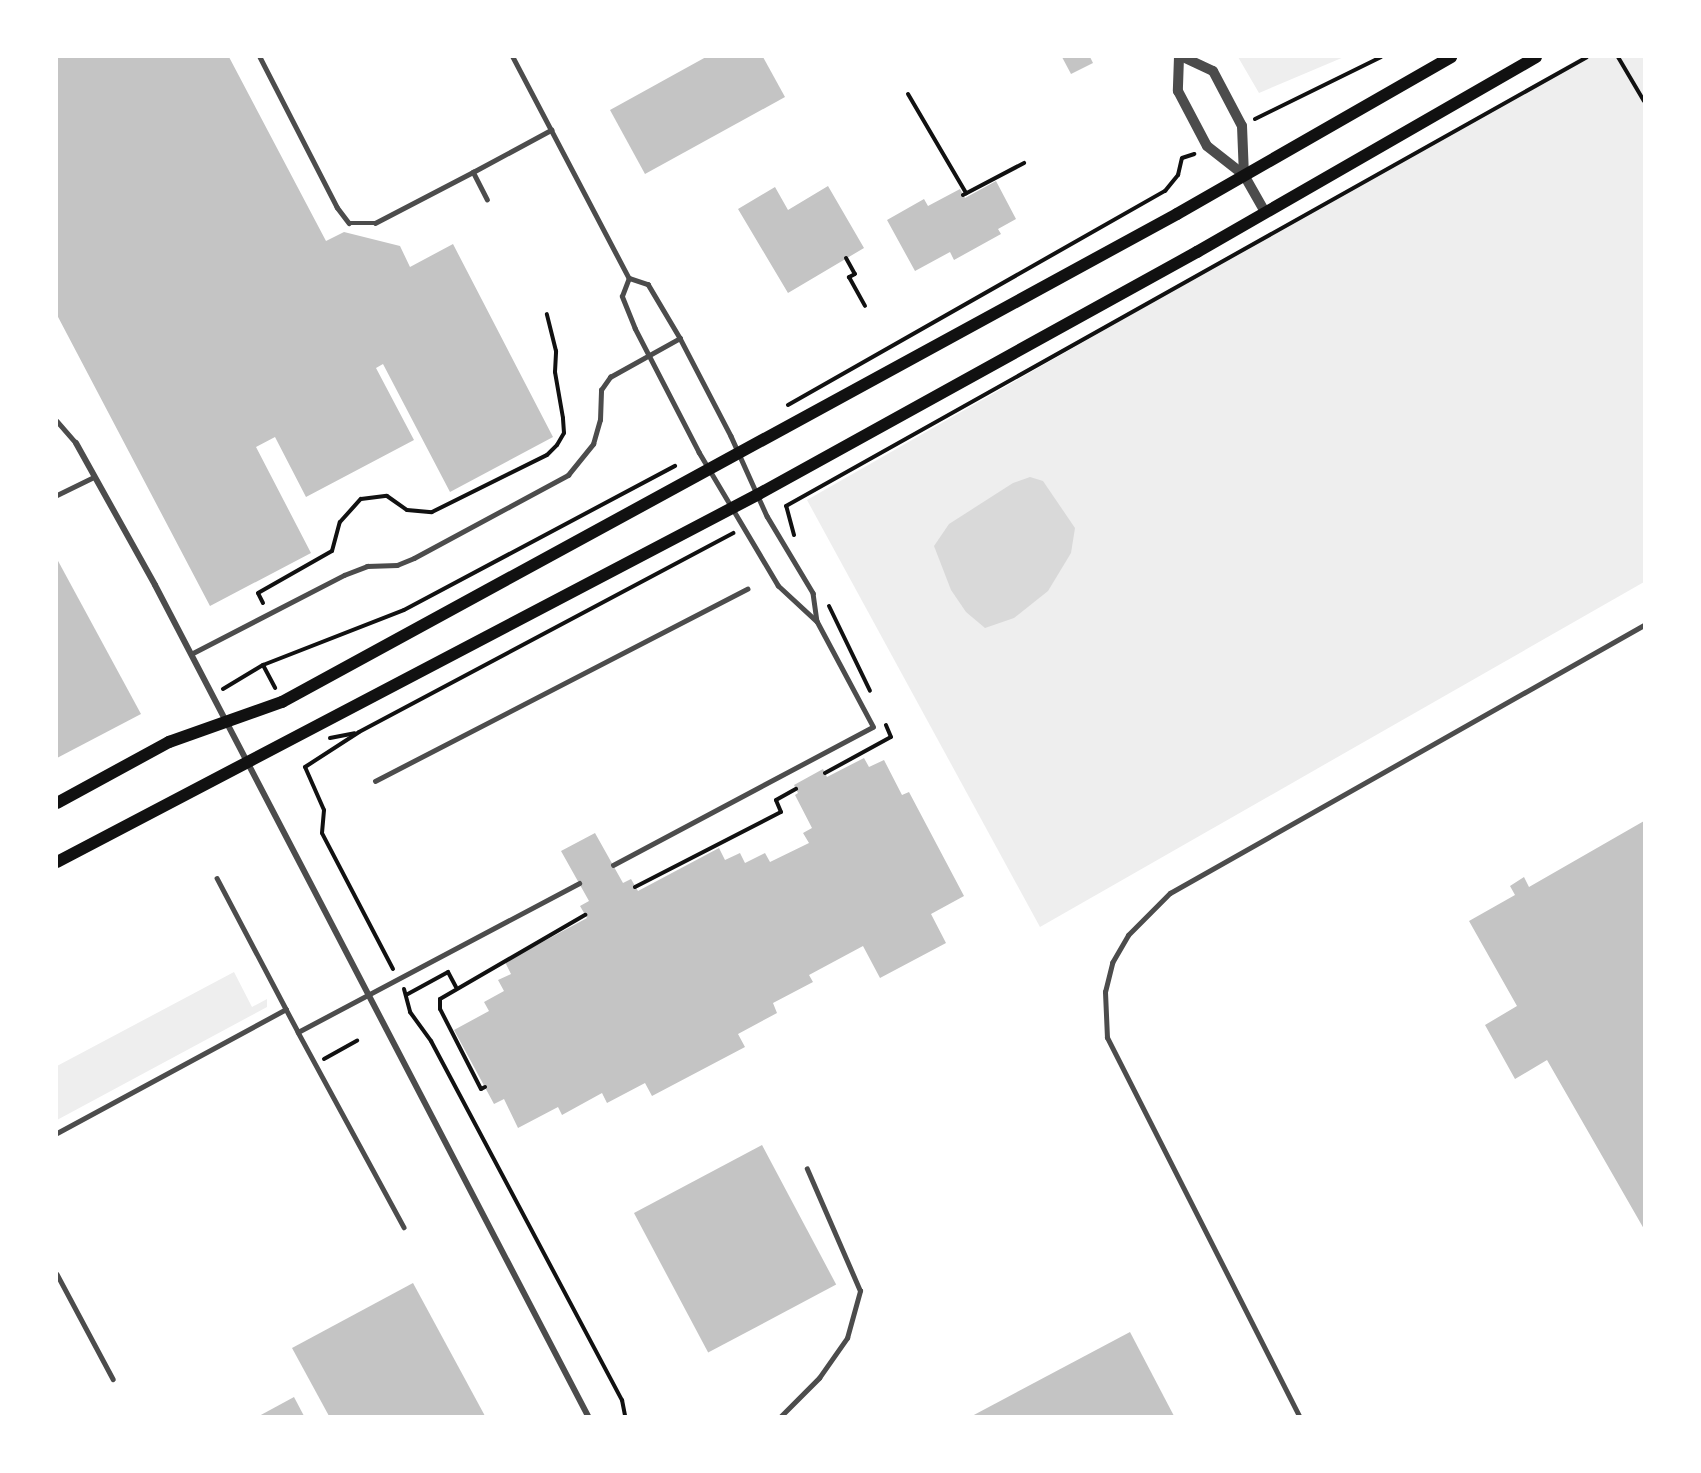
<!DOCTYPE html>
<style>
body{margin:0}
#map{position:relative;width:1701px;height:1473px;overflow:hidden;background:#fff;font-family:Arial,sans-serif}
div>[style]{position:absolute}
.green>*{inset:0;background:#eee}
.water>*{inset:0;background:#d9d9d9}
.building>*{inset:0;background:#c4c4c4;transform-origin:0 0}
.path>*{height:4px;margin:-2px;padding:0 2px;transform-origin:2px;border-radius:2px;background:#111}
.service>*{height:4.5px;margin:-2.25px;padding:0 2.25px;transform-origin:2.25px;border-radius:2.25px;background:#4c4c4c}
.minor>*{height:6px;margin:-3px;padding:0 3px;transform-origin:3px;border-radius:3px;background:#4c4c4c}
.tertiary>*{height:10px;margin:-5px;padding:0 5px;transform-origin:5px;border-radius:5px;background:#4c4c4c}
.secondary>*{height:12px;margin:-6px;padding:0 6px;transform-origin:6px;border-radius:6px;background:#111}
span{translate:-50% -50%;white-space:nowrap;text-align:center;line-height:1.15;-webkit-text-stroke:4.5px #fff;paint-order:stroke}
.frame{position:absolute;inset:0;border:58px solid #fff;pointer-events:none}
</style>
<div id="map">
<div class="green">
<div style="clip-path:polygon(1238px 57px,1344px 57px,1259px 93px)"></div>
<div style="clip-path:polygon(1582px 57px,1644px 57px,1644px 582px,1040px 927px,807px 500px)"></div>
<div style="clip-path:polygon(234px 972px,252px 1007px,267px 999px,267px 1007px,57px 1120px,57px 1066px)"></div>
</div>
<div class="water">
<div style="clip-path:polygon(1030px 477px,1043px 481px,1075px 528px,1071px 553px,1048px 591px,1014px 618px,985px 628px,966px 612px,951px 590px,934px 546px,949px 524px,1013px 483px)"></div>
</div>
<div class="building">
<div style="clip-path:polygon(57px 57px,229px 57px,326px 241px,344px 232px,400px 246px,410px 267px,453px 244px,553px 437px,450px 492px,383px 364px,376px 368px,414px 440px,306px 497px,275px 437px,256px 447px,311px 553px,210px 606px,57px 315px)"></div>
<div style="clip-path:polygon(706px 57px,763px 57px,785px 97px,645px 174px,610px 110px)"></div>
<div style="clip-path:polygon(1062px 57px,1090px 57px,1093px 63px,1071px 74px)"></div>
<div style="clip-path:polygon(996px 181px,1016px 219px,998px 229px,1001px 234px,954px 260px,950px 252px,915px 271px,887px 220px,924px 199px,928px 206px,960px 189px,965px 198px)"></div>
<div style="clip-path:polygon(828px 186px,864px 248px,788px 293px,738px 209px,775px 187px,788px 210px)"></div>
<div style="clip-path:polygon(57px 559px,141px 714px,57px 758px)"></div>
<div style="clip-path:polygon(864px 758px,869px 767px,884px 760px,902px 795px,909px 792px,964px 896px,931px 914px,946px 943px,880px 978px,863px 946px,809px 975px,813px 982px,773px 1003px,777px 1013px,738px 1034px,745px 1047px,652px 1096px,645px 1083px,607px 1103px,602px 1093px,562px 1115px,558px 1107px,518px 1128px,504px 1099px,494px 1104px,454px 1030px,489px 1011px,484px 1002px,504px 991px,498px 980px,511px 974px,505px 962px,587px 918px,580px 906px,589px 901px,561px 851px,595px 833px,623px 883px,631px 879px,638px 891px,719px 848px,725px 860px,740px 853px,745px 863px,765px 853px,770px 862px,809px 843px,803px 833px,812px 828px,795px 795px,798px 793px,794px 785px,823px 769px,827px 777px)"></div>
<div style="clip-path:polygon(1644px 821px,1644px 1229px,1547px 1060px,1515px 1079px,1485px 1025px,1517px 1006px,1469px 921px,1515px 895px,1510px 886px,1524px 877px,1529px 887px)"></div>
<div style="left:762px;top:1145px;width:158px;height:145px;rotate:62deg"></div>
<div style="clip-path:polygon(413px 1283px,485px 1416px,329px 1416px,292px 1348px)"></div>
<div style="clip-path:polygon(1130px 1332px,1174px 1416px,972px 1416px)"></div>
<div style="clip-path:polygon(294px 1397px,304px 1416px,259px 1416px)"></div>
</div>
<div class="path">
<div style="left:1618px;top:57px;width:51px;rotate:59.4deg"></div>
<div style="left:908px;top:94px;width:115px;rotate:59.6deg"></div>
<div style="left:1255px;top:119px;width:140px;rotate:-26.2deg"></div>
<div style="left:963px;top:195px;width:69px;rotate:-27.7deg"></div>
<div style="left:846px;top:258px;width:18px;rotate:61deg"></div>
<div style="left:855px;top:274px;width:7px;rotate:153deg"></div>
<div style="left:849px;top:277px;width:33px;rotate:61deg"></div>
<div style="left:788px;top:405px;width:434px;rotate:-29.6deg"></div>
<div style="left:1165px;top:191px;width:21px;rotate:-51deg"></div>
<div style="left:1178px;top:175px;width:17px;rotate:-77deg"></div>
<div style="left:1182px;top:158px;width:13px;rotate:-18deg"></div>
<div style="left:794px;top:535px;width:30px;rotate:-105deg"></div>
<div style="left:786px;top:506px;width:918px;rotate:-29.27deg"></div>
<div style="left:263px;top:603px;width:11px;rotate:-117deg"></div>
<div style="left:258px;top:593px;width:85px;rotate:-29.6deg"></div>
<div style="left:332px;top:551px;width:30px;rotate:-75deg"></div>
<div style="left:340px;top:522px;width:31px;rotate:-48deg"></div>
<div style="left:361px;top:499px;width:26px;rotate:-7deg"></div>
<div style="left:387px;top:496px;width:24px;rotate:35deg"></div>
<div style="left:407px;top:510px;width:25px;rotate:5deg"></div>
<div style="left:432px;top:512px;width:128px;rotate:-26.4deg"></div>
<div style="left:547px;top:455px;width:14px;rotate:-45deg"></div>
<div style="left:557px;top:445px;width:14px;rotate:-60deg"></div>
<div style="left:564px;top:433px;width:15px;rotate:-94deg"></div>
<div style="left:563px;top:418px;width:47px;rotate:-99.9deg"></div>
<div style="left:555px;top:372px;width:21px;rotate:-87deg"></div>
<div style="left:556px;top:351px;width:38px;rotate:-104deg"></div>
<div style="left:829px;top:606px;width:94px;rotate:64.2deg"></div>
<div style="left:263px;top:665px;width:26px;rotate:62deg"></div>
<div style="left:223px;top:689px;width:47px;rotate:-31deg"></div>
<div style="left:263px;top:665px;width:151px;rotate:-21.3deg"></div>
<div style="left:404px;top:610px;width:307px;rotate:-28deg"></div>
<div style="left:330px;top:738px;width:25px;rotate:-11deg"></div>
<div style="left:825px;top:773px;width:75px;rotate:-28.6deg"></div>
<div style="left:891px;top:737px;width:13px;rotate:-113deg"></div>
<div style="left:635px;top:887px;width:164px;rotate:-27.2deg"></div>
<div style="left:781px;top:812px;width:13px;rotate:-113deg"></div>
<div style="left:776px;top:800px;width:23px;rotate:-29deg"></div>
<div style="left:393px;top:969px;width:153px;rotate:-117.6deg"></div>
<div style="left:322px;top:833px;width:23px;rotate:-85deg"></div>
<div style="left:324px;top:810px;width:47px;rotate:-113.8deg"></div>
<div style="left:305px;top:767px;width:64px;rotate:-32.9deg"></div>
<div style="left:359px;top:732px;width:424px;rotate:-28deg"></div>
<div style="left:404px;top:989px;width:24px;rotate:75deg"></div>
<div style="left:410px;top:1012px;width:36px;rotate:54deg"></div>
<div style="left:431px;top:1041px;width:407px;rotate:62deg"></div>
<div style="left:622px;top:1400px;width:16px;rotate:79deg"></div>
<div style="left:406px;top:995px;width:48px;rotate:-28.7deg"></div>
<div style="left:448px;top:972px;width:17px;rotate:62deg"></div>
<div style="left:324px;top:1059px;width:38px;rotate:-29deg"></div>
<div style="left:485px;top:1087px;width:4px;rotate:153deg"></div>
<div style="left:481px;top:1089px;width:90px;rotate:-117.1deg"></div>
<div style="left:440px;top:1009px;width:10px;rotate:-90deg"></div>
<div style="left:440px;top:999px;width:168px;rotate:-30.1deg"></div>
</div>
<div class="service">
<div style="left:260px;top:57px;width:169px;rotate:62.8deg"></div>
<div style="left:337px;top:207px;width:20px;rotate:53deg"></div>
<div style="left:349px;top:223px;width:26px"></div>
<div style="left:375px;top:223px;width:110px;rotate:-27.5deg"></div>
<div style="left:513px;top:57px;width:250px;rotate:62.3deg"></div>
<div style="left:629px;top:278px;width:20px;rotate:18deg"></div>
<div style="left:648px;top:284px;width:63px;rotate:59.3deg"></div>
<div style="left:680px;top:338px;width:110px;rotate:62.5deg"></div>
<div style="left:731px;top:436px;width:88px;rotate:65.8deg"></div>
<div style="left:767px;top:516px;width:90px;rotate:59.1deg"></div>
<div style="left:813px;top:593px;width:28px;rotate:82deg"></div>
<div style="left:487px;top:200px;width:31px;rotate:-117deg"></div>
<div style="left:473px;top:172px;width:89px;rotate:-28.3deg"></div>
<div style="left:57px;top:421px;width:29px;rotate:49deg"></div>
<div style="left:57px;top:495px;width:41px;rotate:-25.9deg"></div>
<div style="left:191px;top:654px;width:172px;rotate:-27.3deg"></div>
<div style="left:344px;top:575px;width:25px;rotate:-21deg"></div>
<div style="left:367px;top:566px;width:30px;rotate:-2deg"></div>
<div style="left:397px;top:565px;width:18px;rotate:-22deg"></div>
<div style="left:414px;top:558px;width:175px;rotate:-28.3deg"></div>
<div style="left:568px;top:475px;width:40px;rotate:-51deg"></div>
<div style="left:593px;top:444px;width:25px;rotate:-74deg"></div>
<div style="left:600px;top:420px;width:30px;rotate:-88deg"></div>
<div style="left:601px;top:390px;width:16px;rotate:-55deg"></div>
<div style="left:610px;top:377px;width:80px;rotate:-29.1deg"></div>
<div style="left:375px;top:781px;width:419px;rotate:-27.3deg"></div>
<div style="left:613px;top:865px;width:294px;rotate:-28deg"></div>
<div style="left:873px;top:727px;width:119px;rotate:-118.1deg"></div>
<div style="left:817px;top:622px;width:53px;rotate:-137.3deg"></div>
<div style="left:778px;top:586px;width:155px;rotate:-120.7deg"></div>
<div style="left:699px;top:453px;width:140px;rotate:-117.3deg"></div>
<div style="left:635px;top:329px;width:35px;rotate:-112deg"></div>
<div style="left:622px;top:296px;width:19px;rotate:-69deg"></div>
<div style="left:217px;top:878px;width:148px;rotate:62.2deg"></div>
<div style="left:298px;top:1032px;width:222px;rotate:61.5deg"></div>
<div style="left:57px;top:1133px;width:260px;rotate:-28.4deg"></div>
<div style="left:286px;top:1009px;width:26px;rotate:62deg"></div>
<div style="left:298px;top:1032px;width:318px;rotate:-27.9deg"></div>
<div style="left:57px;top:1274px;width:119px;rotate:61.9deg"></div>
<div style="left:781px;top:1416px;width:54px;rotate:-45deg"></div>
<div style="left:819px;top:1378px;width:49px;rotate:-55deg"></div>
<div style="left:847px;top:1338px;width:49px;rotate:-74.5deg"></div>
<div style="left:860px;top:1291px;width:133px;rotate:-113.5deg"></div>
<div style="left:1299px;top:1416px;width:424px;rotate:-116.9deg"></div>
<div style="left:1107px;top:1038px;width:46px;rotate:-92.5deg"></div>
<div style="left:1105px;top:992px;width:30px;rotate:-76deg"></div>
<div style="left:1112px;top:963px;width:32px;rotate:-60deg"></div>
<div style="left:1128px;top:935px;width:59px;rotate:-45deg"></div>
<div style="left:1170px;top:893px;width:545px;rotate:-29.48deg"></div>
</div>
<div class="minor">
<div style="left:76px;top:443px;width:162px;rotate:60.9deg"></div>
<div style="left:155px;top:585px;width:937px;rotate:62.48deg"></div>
</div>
<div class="tertiary">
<div style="left:1179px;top:57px;width:34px;rotate:92deg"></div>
<div style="left:1178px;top:91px;width:62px;rotate:62.2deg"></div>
<div style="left:1207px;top:146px;width:47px;rotate:38.1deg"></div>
<div style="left:1244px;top:175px;width:43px;rotate:60.4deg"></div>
<div style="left:1183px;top:57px;width:33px;rotate:25deg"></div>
<div style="left:1213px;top:71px;width:62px;rotate:62.2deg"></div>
<div style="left:1242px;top:126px;width:49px;rotate:87.7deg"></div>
</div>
<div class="secondary">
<div style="left:57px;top:803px;width:128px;rotate:-28.6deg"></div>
<div style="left:169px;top:742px;width:120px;rotate:-19.5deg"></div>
<div style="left:282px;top:702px;width:1019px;rotate:-28.6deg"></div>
<div style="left:1177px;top:214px;width:316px;rotate:-29.8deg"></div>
<div style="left:57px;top:862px;width:790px;rotate:-27.67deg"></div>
<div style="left:757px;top:495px;width:503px;rotate:-28.91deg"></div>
<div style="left:1197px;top:252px;width:391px;rotate:-29.9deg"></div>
</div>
<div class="frame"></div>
</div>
